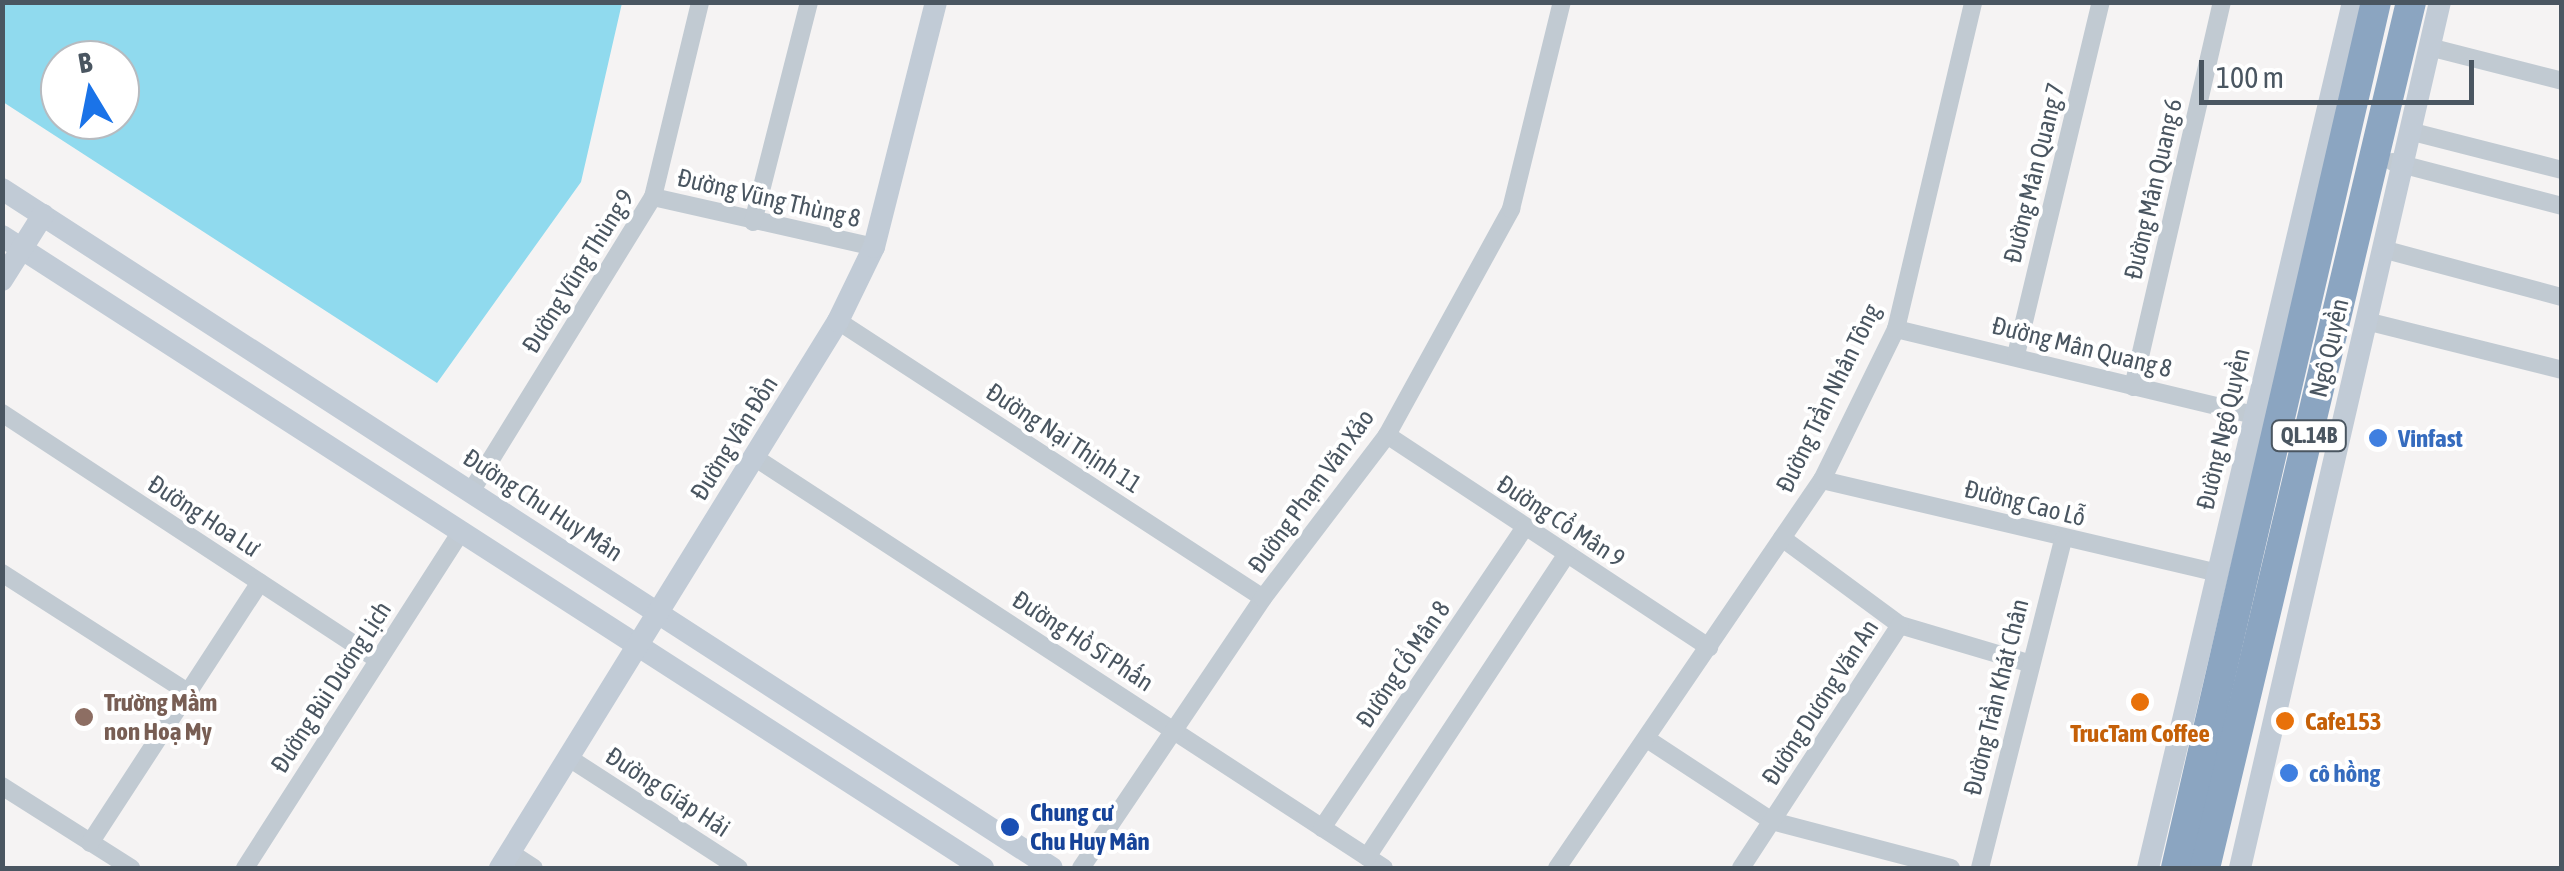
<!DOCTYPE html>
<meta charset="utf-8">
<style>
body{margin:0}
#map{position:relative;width:2564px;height:871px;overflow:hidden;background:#f5f3f3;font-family:"Asap Condensed",sans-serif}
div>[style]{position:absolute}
.water>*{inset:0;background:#90daee}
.street>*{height:18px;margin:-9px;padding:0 9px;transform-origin:9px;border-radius:9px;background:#c1cad2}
.secondary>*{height:22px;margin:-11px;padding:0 11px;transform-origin:11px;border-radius:11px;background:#c1cbd6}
.highway>*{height:30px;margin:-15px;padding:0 15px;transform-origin:15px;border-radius:15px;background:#8ba5c1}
.dots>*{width:28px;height:28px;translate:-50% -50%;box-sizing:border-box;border:5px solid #fff;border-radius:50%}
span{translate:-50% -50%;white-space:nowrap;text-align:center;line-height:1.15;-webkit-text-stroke:8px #fff;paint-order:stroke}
.shield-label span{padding:2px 8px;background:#fff;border:2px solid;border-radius:8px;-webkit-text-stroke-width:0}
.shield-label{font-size:22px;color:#4a5661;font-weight:700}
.street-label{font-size:25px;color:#4a5661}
.shop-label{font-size:25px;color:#366cbe;font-weight:700}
.left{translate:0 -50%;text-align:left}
.education-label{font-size:25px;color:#785e54;font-weight:700}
.food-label{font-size:25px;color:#c56008;font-weight:700}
.transit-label{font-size:25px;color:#164399;font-weight:700}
.frame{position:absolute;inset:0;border:5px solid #4a5661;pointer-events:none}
.north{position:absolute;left:40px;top:40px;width:100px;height:100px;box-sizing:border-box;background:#fff;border:2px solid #b7bbc0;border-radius:50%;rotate:350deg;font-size:28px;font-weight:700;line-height:40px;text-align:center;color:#4a5661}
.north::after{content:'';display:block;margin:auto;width:35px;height:45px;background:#1a73e8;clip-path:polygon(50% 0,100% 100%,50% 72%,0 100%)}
.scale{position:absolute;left:2199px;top:60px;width:275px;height:45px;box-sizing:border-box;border:5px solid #4a5661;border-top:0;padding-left:12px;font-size:30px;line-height:35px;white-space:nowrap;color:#4a5661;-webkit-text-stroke:8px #fff;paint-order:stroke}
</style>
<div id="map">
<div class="water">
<div style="clip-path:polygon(evenodd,2px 3px,3px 2px,622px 3px,581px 182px,437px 383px,3px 102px,2px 3px,60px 60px,120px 60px,120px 120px,60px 120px,60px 60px)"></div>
</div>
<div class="street">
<div style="left:2433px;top:48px;width:133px;rotate:14.3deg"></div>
<div style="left:2413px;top:132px;width:154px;rotate:14.3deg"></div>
<div style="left:2393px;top:162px;width:175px;rotate:14.6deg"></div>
<div style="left:653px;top:197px;width:227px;rotate:12.7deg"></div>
<div style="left:753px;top:222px;width:227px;rotate:-75.7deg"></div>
<div style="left:2386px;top:250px;width:182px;rotate:15deg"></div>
<div style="left:838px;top:321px;width:507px;rotate:33.09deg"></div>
<div style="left:2370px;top:322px;width:198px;rotate:14deg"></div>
<div style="left:1896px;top:329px;width:369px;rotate:13.5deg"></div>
<div style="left:2016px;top:355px;width:363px;rotate:-76.5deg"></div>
<div style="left:2133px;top:387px;width:395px;rotate:-77deg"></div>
<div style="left:2px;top:413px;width:450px;rotate:33.3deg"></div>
<div style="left:1387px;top:435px;width:386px;rotate:33.4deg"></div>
<div style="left:754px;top:457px;width:752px;rotate:33.12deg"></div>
<div style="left:1822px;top:480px;width:406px;rotate:13.2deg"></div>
<div style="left:472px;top:490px;width:344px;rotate:-58.3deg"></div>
<div style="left:653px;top:197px;width:201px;rotate:-76.4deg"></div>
<div style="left:1782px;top:538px;width:147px;rotate:36.4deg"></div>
<div style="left:1900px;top:625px;width:134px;rotate:16.5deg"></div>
<div style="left:2px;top:573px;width:222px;rotate:32.7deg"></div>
<div style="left:1647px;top:739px;width:149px;rotate:33.3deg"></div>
<div style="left:1772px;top:821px;width:185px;rotate:14.7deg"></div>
<div style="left:569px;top:758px;width:202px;rotate:32.9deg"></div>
<div style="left:2px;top:786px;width:153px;rotate:32.4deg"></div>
<div style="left:1322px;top:828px;width:363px;rotate:-56deg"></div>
<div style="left:90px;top:843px;width:311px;rotate:-56.9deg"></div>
<div style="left:511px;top:853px;width:27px;rotate:33deg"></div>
<div style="left:1367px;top:857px;width:363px;rotate:-56.6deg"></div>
<div style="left:245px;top:868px;width:398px;rotate:-57.3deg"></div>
<div style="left:1081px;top:868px;width:326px;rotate:-56deg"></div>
<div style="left:1263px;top:598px;width:205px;rotate:-52.7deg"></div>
<div style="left:1387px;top:435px;width:258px;rotate:-61.2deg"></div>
<div style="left:1511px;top:209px;width:213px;rotate:-76.2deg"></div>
<div style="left:1557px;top:868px;width:470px;rotate:-55.7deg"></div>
<div style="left:1822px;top:480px;width:168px;rotate:-63.9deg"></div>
<div style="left:1896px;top:329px;width:336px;rotate:-76.7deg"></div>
<div style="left:1741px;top:868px;width:290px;rotate:-56.8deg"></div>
<div style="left:1980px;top:868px;width:339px;rotate:-75.8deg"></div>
</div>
<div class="secondary">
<div style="left:2px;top:189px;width:1250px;rotate:32.89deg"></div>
<div style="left:2px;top:236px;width:1167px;rotate:32.79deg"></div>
<div style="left:2px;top:280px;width:77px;rotate:-57.8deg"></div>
<div style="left:500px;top:868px;width:643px;rotate:-58.29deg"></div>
<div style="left:838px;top:321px;width:82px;rotate:-64.1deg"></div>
<div style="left:874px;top:247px;width:253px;rotate:-75.8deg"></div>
<div style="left:2148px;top:868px;width:890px;rotate:-76.68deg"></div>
<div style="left:2240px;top:868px;width:889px;rotate:-77deg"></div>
</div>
<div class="highway">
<div style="left:2176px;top:868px;width:889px;rotate:-77deg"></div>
<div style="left:2205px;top:868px;width:890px;rotate:-76.62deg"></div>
</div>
<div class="dots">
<div style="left:2378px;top:438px;background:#3f7fe0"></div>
<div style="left:2140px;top:702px;background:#e8710a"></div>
<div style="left:84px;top:717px;background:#8d6e63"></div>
<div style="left:2285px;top:721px;background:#e8710a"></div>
<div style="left:2289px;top:773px;background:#3f7fe0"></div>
<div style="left:1010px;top:827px;background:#1a4fb4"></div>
</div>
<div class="shield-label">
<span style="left:2309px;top:436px">QL.14B</span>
</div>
<div class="street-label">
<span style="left:2034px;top:173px;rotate:-76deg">Đường Mân Quang 7</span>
<span style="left:2153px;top:189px;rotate:-77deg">Đường Mân Quang 6</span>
<span style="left:769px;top:198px;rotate:13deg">Đường Vũng Thùng 8</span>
<span style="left:578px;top:271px;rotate:-58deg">Đường Vũng Thùng 9</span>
<span style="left:2082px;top:347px;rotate:14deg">Đường Mân Quang 8</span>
<span style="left:2329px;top:348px;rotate:-77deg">Ngô Quyền</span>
<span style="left:1828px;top:398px;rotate:-64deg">Đường Trần Nhân Tông</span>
<span style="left:2223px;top:429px;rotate:-77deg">Đường Ngô Quyền</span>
<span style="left:734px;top:438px;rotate:-58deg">Đường Vân Đồn</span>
<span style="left:1064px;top:438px;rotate:33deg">Đường Nại Thịnh 11</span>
<span style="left:1311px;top:491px;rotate:-54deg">Đường Phạm Văn Xảo</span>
<span style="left:2025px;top:503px;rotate:14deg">Đường Cao Lỗ</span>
<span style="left:543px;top:505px;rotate:33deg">Đường Chu Huy Mân</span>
<span style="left:204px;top:516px;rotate:33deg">Đường Hoa Lư</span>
<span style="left:1561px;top:521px;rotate:33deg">Đường Cổ Mân 9</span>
<span style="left:1083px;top:641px;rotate:33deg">Đường Hồ Sĩ Phấn</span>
<span style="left:1403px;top:664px;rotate:-56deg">Đường Cổ Mân 8</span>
<span style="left:331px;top:687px;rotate:-57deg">Đường Bùi Dương Lịch</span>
<span style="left:1996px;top:697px;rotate:-76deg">Đường Trần Khát Chân</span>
<span style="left:1820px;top:702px;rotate:-57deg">Đường Dương Văn An</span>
<span style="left:668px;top:792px;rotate:33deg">Đường Giáp Hải</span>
</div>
<div class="shop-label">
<span class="left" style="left:2398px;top:438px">Vinfast</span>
<span class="left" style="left:2309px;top:773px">cô hồng</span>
</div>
<div class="education-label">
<span class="left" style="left:104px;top:717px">Trường Mầm<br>non Hoạ My</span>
</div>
<div class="food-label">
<span class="left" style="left:2305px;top:721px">Cafe153</span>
<span style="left:2140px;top:733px">TrucTam Coffee</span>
</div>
<div class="transit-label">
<span class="left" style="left:1030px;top:827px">Chung cư<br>Chu Huy Mân</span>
</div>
<div class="frame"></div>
<div class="north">B</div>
<div class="scale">100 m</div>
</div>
